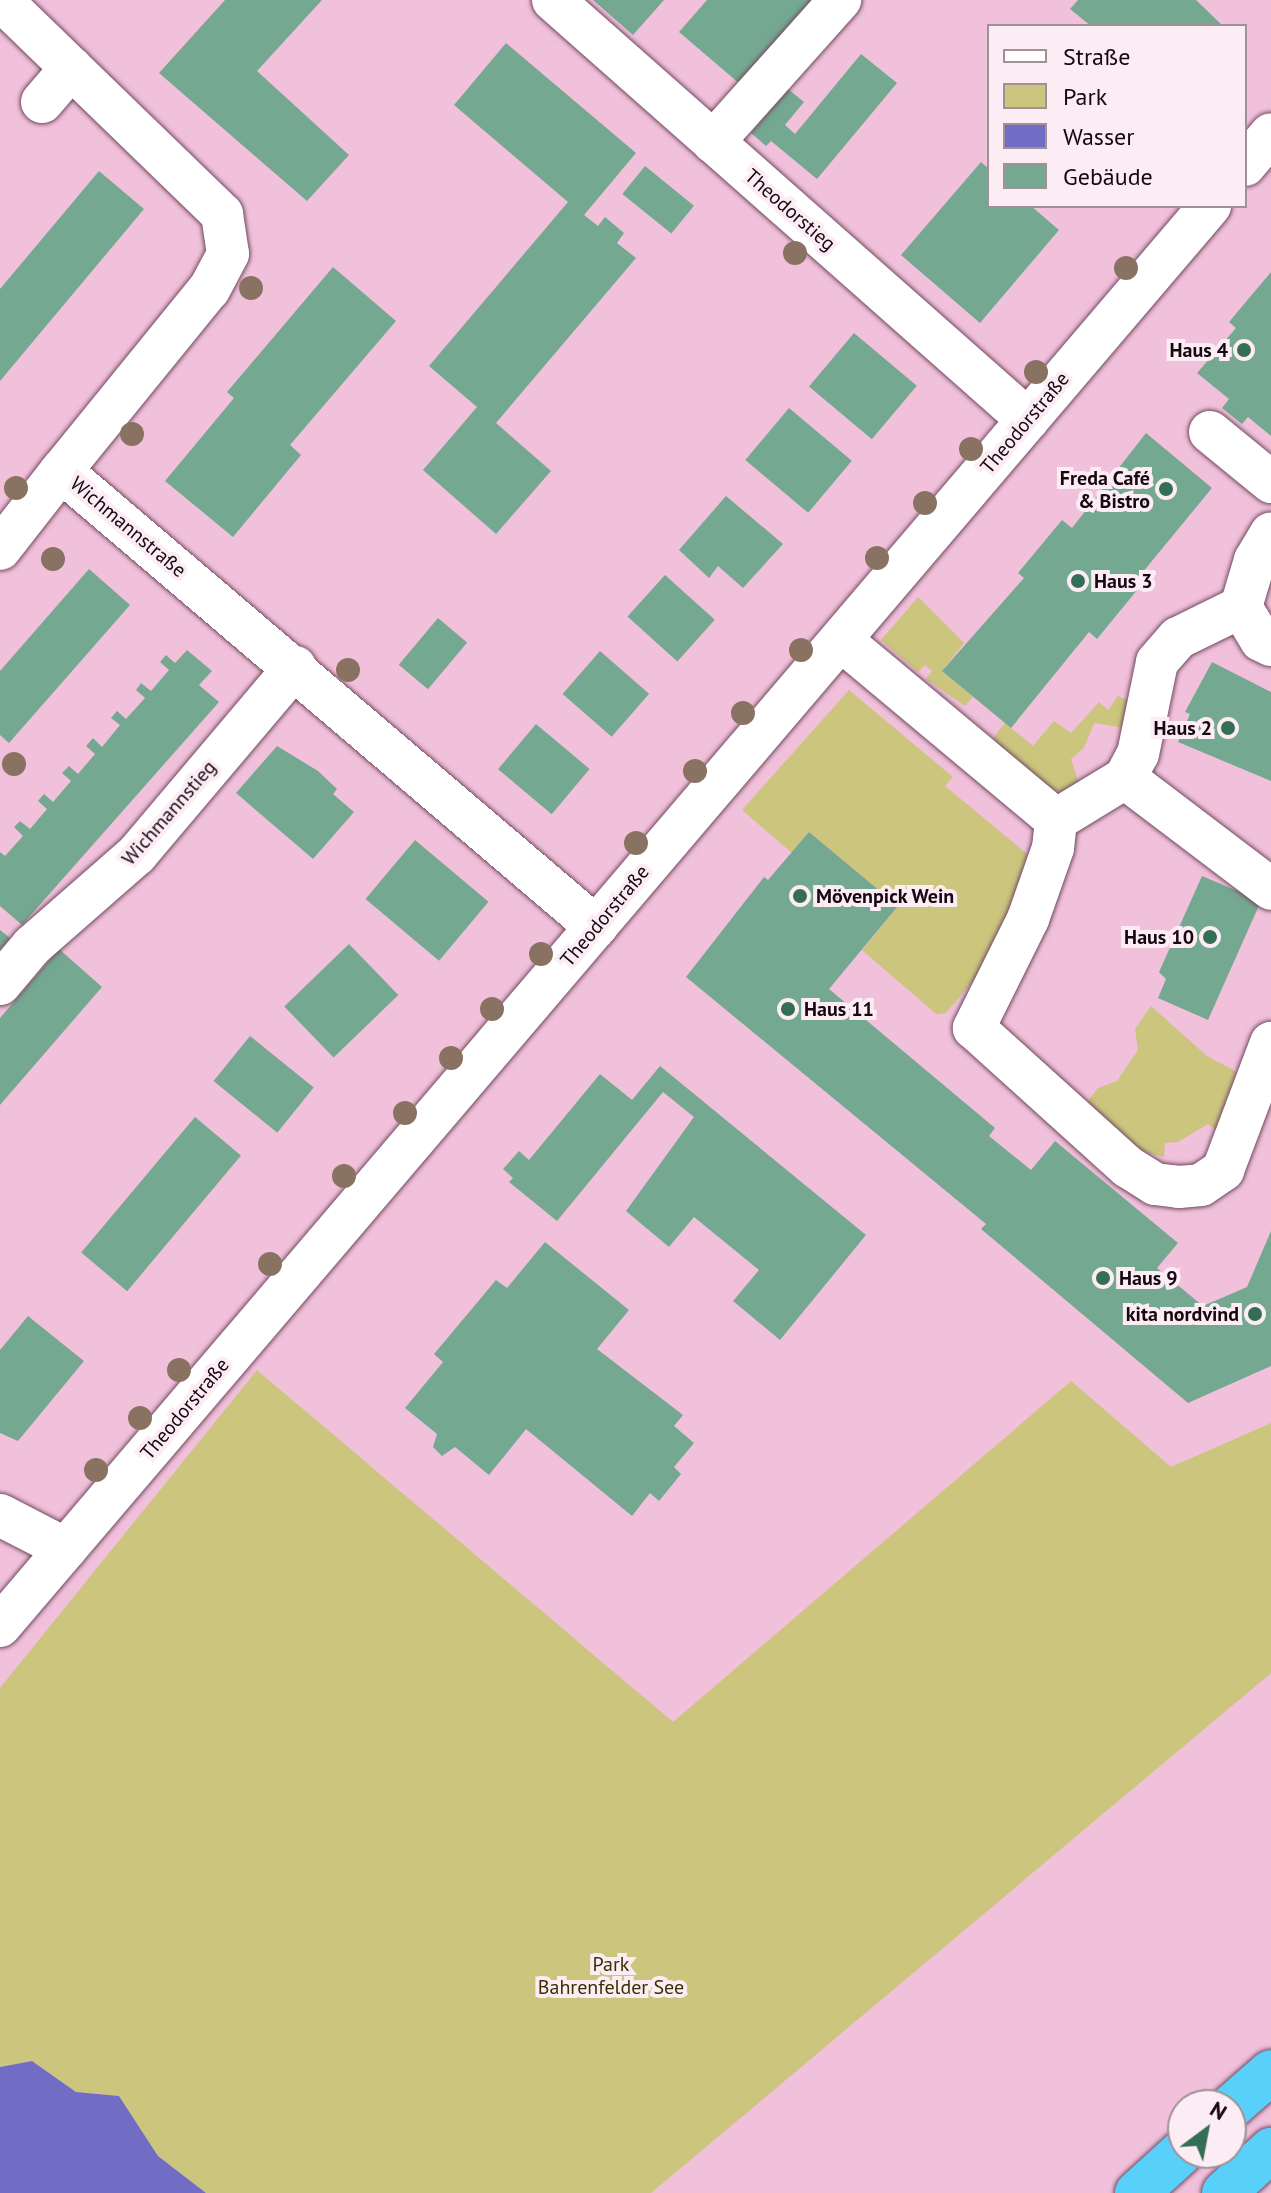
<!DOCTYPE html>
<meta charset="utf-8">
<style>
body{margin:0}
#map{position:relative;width:1271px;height:2193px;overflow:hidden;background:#f1c1db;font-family:"PT Sans",sans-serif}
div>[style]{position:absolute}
.green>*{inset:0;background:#cbc57e}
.water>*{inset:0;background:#726dc4}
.building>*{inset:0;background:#75a891;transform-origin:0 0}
.roads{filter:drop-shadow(0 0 2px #724961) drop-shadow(0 0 2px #724961)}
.minor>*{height:42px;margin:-21px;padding:0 21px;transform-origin:21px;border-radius:21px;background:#fff}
.highway>*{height:44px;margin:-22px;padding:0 22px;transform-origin:22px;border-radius:22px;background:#58d0fa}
.trees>*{width:24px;height:24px;margin:-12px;border-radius:50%;background:#8a7263}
.dots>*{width:22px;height:22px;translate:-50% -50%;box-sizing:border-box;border:4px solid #fcedf5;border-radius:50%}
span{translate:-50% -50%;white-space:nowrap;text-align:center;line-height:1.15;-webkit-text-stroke:8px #fcedf5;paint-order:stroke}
.street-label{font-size:20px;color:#170710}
.poi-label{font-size:20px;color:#170710;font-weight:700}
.right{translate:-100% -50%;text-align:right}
.left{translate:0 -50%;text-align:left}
.park-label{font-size:20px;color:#353101}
.legend{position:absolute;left:987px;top:24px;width:260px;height:184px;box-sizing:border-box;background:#fcedf5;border:2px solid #a09199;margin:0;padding:10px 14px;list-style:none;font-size:24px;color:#170710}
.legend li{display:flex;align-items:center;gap:16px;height:40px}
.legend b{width:40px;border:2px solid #a09199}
.north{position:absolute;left:1167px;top:2089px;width:80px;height:80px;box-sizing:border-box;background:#fcedf5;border:2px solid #a09199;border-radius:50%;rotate:32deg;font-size:22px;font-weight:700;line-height:32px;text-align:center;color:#170710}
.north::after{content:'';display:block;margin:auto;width:28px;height:36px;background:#356e56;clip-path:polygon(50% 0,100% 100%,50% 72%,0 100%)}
</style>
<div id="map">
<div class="green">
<div style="clip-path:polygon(918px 597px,964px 643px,942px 671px,973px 697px,965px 706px,926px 679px,932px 671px,925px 665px,918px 672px,881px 640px)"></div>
<div style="clip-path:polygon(849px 690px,953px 777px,945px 786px,1027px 854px,1023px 880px,991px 960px,946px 1013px,936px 1014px,862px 950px,898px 906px,809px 832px,792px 853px,742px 810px)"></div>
<div style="clip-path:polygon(1118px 696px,1127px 700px,1124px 728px,1094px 723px,1084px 748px,1071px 759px,1080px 787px,1068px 792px,1049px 789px,996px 744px,994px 737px,1005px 723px,1033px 746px,1054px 721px,1071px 733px,1099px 702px,1108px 710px)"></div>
<div style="clip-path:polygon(1151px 1006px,1207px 1056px,1235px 1071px,1237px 1084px,1216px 1130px,1208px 1124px,1178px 1142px,1165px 1143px,1164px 1157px,1136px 1150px,1082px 1109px,1098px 1088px,1117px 1081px,1138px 1050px,1135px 1029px)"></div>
<div style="clip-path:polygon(257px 1370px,673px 1722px,1071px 1381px,1171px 1467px,1271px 1423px,1271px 1673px,651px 2193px,206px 2193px,158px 2156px,119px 2096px,76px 2092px,32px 2061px,0 2067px,0 1688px)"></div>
</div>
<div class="water">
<div style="clip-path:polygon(32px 2061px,76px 2092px,119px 2096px,158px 2156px,206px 2193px,0 2193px,0 2067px)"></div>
</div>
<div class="building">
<div style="clip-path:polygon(225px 0,322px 0,257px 71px,349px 155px,307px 201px,159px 73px)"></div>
<div style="clip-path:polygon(593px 0,664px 0,633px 35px)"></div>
<div style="clip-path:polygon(707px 0,822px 0,747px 90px,679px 32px)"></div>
<div style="clip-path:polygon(1078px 0,1196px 0,1223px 26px,1091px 26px,1070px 9px)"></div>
<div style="clip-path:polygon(506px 43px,636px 153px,584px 215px,598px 226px,605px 217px,624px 233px,617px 243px,636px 258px,496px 423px,551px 471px,496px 534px,423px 470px,477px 407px,429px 366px,568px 202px,454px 105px)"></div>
<div style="clip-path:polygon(861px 54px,897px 83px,817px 179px,771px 141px,766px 146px,751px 133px,788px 89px,804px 102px,785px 125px,795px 134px)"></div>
<div style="clip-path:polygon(981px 162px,989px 169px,989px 206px,1031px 206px,1059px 230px,980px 323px,901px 255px)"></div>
<div style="left:645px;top:166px;width:63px;height:36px;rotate:39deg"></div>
<div style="clip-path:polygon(99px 171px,144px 209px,0 381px,0 289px)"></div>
<div style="clip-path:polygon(333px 267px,396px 321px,290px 445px,301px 455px,233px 537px,165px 481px,234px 398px,227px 392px)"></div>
<div style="clip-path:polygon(1271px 272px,1271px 436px,1248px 417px,1242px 424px,1222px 408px,1229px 399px,1197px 373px,1236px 328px,1229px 322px)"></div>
<div style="left:854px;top:333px;width:82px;height:70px;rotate:40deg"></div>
<div style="left:789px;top:408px;width:82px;height:68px;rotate:40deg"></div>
<div style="clip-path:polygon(1146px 433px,1212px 488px,1133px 584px,1138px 589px,1097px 639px,1089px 632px,1011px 728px,942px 671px,1024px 578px,1018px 573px,1062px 520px,1072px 528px)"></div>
<div style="clip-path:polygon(726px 496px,783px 544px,743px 588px,718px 566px,709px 578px,679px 550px)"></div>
<div style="clip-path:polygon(89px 569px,130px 605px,9px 743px,0 735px,0 671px)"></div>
<div style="left:665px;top:575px;width:67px;height:56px;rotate:42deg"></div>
<div style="left:438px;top:618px;width:38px;height:61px;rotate:40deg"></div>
<div style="clip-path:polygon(187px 650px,212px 671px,199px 685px,219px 702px,22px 925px,0 906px,0 852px,5px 856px,23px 836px,14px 827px,20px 821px,30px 829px,47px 809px,38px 801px,44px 794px,53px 802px,71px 781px,62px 773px,69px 766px,78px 774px,95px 754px,86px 746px,93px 738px,102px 747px,120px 725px,111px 718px,117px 711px,126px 719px,145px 698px,136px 690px,141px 683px,151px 691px,169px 670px,160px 662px,166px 655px,175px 663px)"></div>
<div style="left:600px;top:651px;width:65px;height:57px;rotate:41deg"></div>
<div style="clip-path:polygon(1212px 662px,1271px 692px,1271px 781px,1178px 742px,1190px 714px,1185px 712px)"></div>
<div style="left:536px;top:724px;width:70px;height:59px;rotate:40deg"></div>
<div style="clip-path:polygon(277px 746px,318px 771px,337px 789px,333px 794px,354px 812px,313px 859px,236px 793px)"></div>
<div style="clip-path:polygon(809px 832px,898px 906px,829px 989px,995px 1128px,989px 1136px,1031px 1170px,1055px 1141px,1178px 1243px,1157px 1268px,1203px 1306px,1247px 1287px,1271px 1231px,1271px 1366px,1188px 1403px,981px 1229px,986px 1224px,686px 977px,764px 877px,768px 880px)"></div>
<div style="left:415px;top:840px;width:96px;height:77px;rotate:40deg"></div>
<div style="clip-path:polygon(1202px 876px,1261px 901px,1208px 1020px,1158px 998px,1166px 979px,1159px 972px)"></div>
<div style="clip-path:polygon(0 930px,10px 938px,0 950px)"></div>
<div style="left:349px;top:944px;width:71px;height:90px;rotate:46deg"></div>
<div style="clip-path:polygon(59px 949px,102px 987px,0 1105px,0 1018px)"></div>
<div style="left:250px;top:1036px;width:82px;height:58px;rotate:39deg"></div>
<div style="clip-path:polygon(660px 1066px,866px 1235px,780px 1340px,733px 1301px,759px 1270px,694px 1217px,669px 1247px,626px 1211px,694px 1117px,663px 1092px,557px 1221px,509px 1182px,513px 1178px,503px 1169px,519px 1151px,529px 1160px,600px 1074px,632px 1100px)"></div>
<div style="left:195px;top:1117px;width:60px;height:177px;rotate:40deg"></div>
<div style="clip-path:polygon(545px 1242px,629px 1310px,597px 1349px,683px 1415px,674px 1426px,694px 1443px,674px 1467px,681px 1474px,659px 1501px,650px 1493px,632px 1516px,526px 1429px,489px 1475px,455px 1447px,442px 1456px,433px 1447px,437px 1434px,405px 1408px,443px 1362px,434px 1354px,496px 1280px,507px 1288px)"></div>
<div style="clip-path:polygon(28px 1316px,84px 1361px,18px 1441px,0 1433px,0 1350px)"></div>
</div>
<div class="roads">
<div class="minor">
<div style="left:1px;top:0;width:308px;rotate:44.1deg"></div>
<div style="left:222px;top:214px;width:40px;rotate:81.5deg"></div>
<div style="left:228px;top:254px;width:40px;rotate:118deg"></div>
<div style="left:209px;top:289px;width:235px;rotate:129.1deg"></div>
<div style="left:61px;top:471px;width:703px;rotate:40.44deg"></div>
<div style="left:553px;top:0;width:634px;rotate:41.48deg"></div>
<div style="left:42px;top:102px;width:45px;rotate:-49.5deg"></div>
<div style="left:713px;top:142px;width:191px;rotate:-48.2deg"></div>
<div style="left:1245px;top:165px;width:40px;rotate:-50deg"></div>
<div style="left:1210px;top:432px;width:79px;rotate:39.3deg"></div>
<div style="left:0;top:549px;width:99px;rotate:-52deg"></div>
<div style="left:1241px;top:607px;width:49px;rotate:-73.4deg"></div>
<div style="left:1255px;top:560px;width:31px;rotate:-59deg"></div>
<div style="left:841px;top:640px;width:280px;rotate:39.9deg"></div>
<div style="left:1125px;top:778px;width:183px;rotate:37.2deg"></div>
<div style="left:1056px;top:820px;width:28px;rotate:96deg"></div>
<div style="left:1053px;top:848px;width:75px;rotate:109.4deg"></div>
<div style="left:1028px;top:919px;width:122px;rotate:116.4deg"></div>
<div style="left:974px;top:1028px;width:207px;rotate:42.1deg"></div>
<div style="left:1128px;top:1167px;width:32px;rotate:32deg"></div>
<div style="left:1155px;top:1184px;width:24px;rotate:7deg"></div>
<div style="left:1179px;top:1187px;width:22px;rotate:-5deg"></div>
<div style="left:1201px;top:1185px;width:27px;rotate:-34deg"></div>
<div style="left:1223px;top:1170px;width:136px;rotate:-69.3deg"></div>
<div style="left:1056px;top:820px;width:81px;rotate:-31.3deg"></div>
<div style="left:1125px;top:778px;width:27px;rotate:-62deg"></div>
<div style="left:1138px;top:754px;width:94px;rotate:-78.3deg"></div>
<div style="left:1157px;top:662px;width:32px;rotate:-49deg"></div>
<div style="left:1178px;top:638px;width:70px;rotate:-26.2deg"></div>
<div style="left:1241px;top:607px;width:39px;rotate:59deg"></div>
<div style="left:1261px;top:640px;width:11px;rotate:27deg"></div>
<div style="left:0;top:984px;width:50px;rotate:-49.9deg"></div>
<div style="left:32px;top:946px;width:140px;rotate:-41.2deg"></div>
<div style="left:137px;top:854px;width:245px;rotate:-49.8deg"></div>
<div style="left:0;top:1515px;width:74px;rotate:27.3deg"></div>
<div style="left:0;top:1626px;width:1866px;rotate:-49.57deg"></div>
</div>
<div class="highway">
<div style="left:1231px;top:2107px;width:53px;rotate:-41.2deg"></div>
<div style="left:1137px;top:2193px;width:62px;rotate:-42.4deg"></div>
<div style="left:1224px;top:2193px;width:64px;rotate:-42.5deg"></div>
</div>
</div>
<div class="trees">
<div style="left:795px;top:253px"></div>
<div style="left:1126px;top:268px"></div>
<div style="left:251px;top:288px"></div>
<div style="left:1036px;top:372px"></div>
<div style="left:132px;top:434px"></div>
<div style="left:971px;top:449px"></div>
<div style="left:16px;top:488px"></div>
<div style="left:925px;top:503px"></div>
<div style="left:877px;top:558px"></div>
<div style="left:53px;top:559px"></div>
<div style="left:801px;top:650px"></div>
<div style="left:348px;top:670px"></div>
<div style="left:743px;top:713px"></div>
<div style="left:14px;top:764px"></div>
<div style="left:695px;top:771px"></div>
<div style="left:636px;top:843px"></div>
<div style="left:541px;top:954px"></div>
<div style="left:492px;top:1009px"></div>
<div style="left:451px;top:1058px"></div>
<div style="left:405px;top:1113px"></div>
<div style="left:344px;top:1176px"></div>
<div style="left:270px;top:1264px"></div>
<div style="left:179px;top:1370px"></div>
<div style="left:140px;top:1418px"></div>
<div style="left:96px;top:1470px"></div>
</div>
<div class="dots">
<div style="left:1244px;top:350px;background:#356e56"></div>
<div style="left:1166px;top:489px;background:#356e56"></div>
<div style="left:1078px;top:581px;background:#356e56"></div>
<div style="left:1228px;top:728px;background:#356e56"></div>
<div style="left:800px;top:896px;background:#356e56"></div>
<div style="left:1210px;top:937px;background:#356e56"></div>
<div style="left:788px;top:1009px;background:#356e56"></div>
<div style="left:1103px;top:1278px;background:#356e56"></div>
<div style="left:1255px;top:1314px;background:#356e56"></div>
</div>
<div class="street-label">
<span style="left:790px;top:210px;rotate:41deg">Theodorstieg</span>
<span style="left:1025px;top:423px;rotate:-50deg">Theodorstraße</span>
<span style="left:128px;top:527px;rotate:40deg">Wichmannstraße</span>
<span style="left:169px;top:813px;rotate:-49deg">Wichmannstieg</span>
<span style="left:605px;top:916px;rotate:-50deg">Theodorstraße</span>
<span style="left:185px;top:1409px;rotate:-50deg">Theodorstraße</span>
</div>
<div class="poi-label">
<span class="right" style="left:1228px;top:350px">Haus 4</span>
<span class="right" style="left:1150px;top:490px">Freda Café<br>&amp; Bistro</span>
<span class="left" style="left:1094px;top:581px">Haus 3</span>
<span class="right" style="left:1212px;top:728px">Haus 2</span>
<span class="left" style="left:816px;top:896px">Mövenpick Wein</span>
<span class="right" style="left:1194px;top:937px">Haus 10</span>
<span class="left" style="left:804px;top:1009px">Haus 11</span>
<span class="left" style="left:1119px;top:1278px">Haus 9</span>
<span class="right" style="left:1239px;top:1314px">kita nordvind</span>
</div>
<div class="park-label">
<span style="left:611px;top:1976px">Park<br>Bahrenfelder See</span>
</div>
<ul class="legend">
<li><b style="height:10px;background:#fff"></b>Straße</li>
<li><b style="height:22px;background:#cbc57e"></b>Park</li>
<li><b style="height:22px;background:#726dc4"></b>Wasser</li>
<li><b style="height:22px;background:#75a891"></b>Gebäude</li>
</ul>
<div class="north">N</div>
</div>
